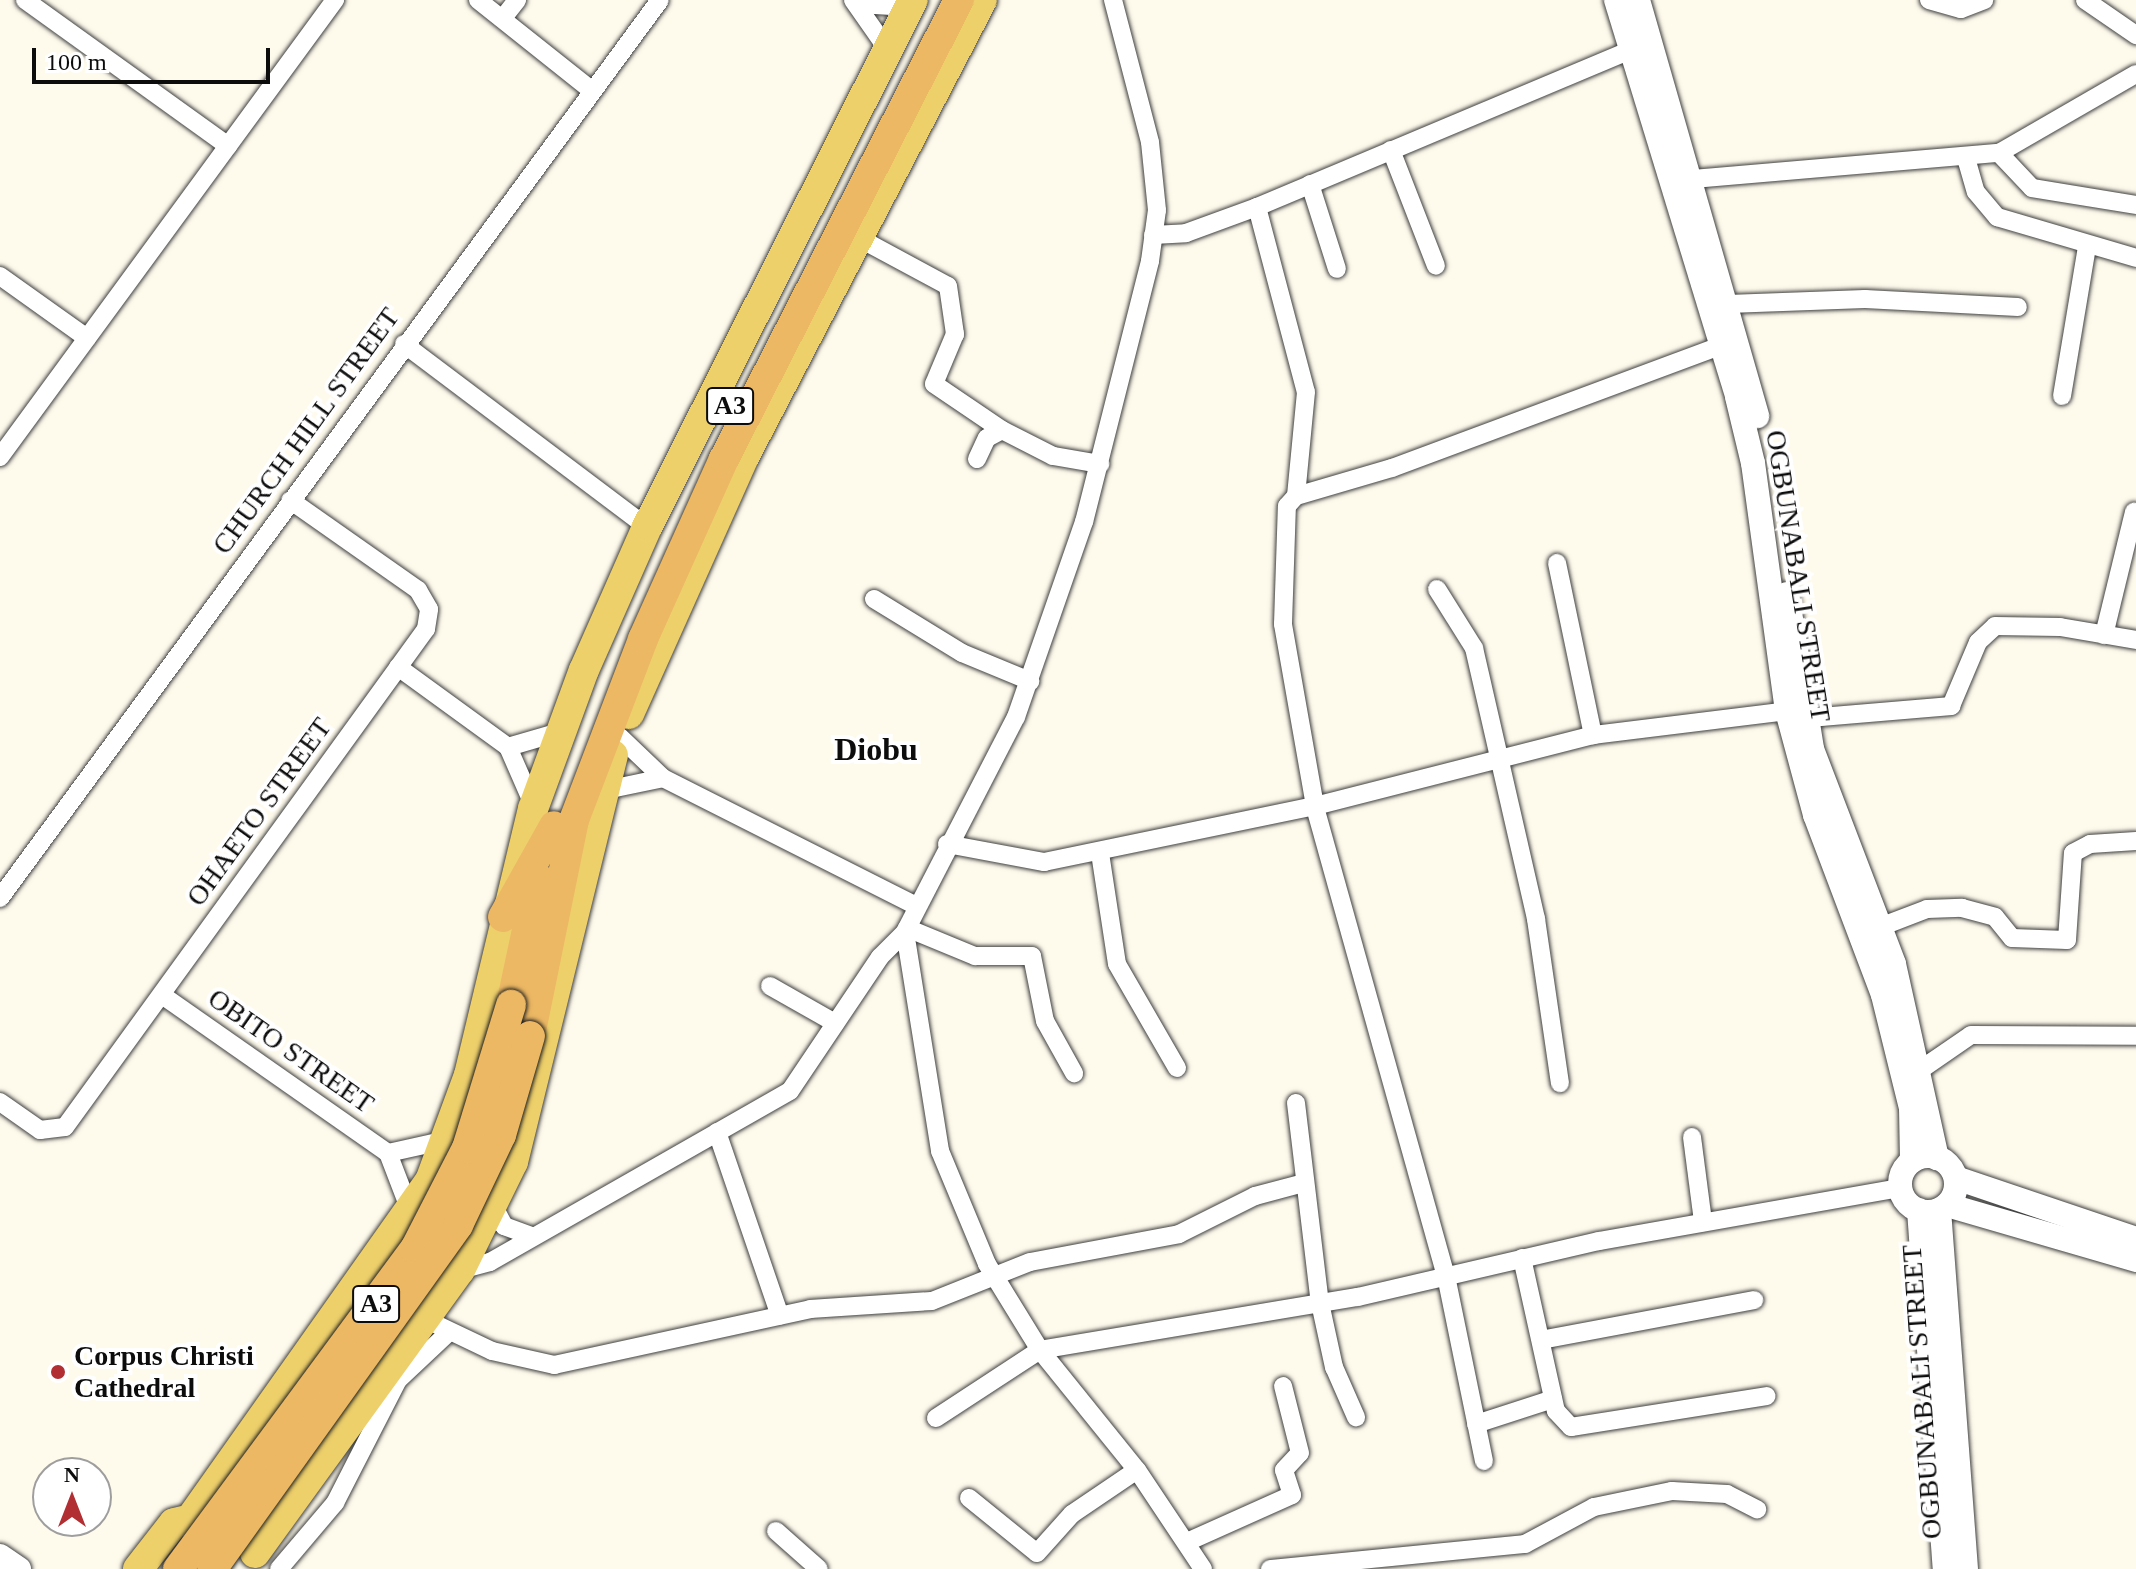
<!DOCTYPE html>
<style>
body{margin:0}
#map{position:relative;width:2136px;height:1569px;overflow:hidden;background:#fefaec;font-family:Georgia,serif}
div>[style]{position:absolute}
.roads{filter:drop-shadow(0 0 2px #3f3f3f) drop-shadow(0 0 2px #3f3f3f)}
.minor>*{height:18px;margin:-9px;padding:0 9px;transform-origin:9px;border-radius:9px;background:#fff}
.tertiary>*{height:24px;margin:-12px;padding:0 12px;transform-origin:12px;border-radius:12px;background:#fff}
.tertiary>.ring{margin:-12px;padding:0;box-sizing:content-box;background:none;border:24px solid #fff;border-radius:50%}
.primary>*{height:30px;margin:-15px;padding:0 15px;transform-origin:15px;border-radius:15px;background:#eed06b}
.trunk>*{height:30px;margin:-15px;padding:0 15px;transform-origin:15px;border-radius:15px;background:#ecb864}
.bridges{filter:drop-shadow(0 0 2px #1d1d1d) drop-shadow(0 0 2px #1d1d1d)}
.trunk-bridge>*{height:30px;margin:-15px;padding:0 15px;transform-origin:15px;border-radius:15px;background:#ecb864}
.dots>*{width:22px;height:22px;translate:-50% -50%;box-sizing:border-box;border:4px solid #fff;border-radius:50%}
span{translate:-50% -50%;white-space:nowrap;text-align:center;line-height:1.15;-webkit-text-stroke:8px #fff;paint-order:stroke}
.shield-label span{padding:2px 6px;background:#fff;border:2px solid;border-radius:6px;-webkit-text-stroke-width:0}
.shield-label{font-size:26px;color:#0c0c0c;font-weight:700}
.street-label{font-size:28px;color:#0c0c0c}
.poi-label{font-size:28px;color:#0c0c0c;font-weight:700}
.left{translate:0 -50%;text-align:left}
.quarter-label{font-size:32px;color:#0c0c0c;font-weight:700}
.north{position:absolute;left:32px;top:1457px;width:80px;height:80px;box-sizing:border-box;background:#fff;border:2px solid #9e9e9e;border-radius:50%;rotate:0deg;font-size:22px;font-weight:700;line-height:32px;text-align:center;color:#0c0c0c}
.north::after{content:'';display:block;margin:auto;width:28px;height:36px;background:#b12f33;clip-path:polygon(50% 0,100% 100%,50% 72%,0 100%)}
.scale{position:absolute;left:32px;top:48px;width:238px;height:36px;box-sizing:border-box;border:4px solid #0c0c0c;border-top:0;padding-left:10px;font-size:24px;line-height:28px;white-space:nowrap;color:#0c0c0c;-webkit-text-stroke:6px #fff;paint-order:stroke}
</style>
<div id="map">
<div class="roads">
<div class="minor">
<div style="left:25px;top:0;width:250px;rotate:35.7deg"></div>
<div style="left:478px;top:0;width:144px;rotate:38.5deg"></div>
<div style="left:853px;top:0;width:61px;rotate:55deg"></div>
<div style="left:1929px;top:0;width:33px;rotate:16deg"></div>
<div style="left:1961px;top:9px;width:25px;rotate:-21deg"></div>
<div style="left:2085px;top:0;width:62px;rotate:34.5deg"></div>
<div style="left:858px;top:4px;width:51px;rotate:3.4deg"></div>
<div style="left:503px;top:18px;width:23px;rotate:-52deg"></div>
<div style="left:1391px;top:150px;width:124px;rotate:68.8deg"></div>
<div style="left:1999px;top:153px;width:48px;rotate:46.7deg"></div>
<div style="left:2032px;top:188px;width:105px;rotate:9.3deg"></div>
<div style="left:1966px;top:158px;width:35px;rotate:74deg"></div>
<div style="left:1976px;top:192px;width:33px;rotate:50deg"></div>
<div style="left:1997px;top:217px;width:145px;rotate:16.4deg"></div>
<div style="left:1693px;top:179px;width:307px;rotate:-4.9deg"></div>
<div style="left:1999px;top:153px;width:158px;rotate:-30deg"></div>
<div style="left:1310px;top:184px;width:89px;rotate:72.4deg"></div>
<div style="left:1257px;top:207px;width:191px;rotate:75.2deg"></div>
<div style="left:1306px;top:392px;width:104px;rotate:95.5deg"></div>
<div style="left:1153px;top:235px;width:33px;rotate:-3deg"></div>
<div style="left:1186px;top:233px;width:76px;rotate:-20.1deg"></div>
<div style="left:1257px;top:207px;width:406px;rotate:-22.8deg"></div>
<div style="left:857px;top:237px;width:103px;rotate:28.3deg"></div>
<div style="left:948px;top:286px;width:49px;rotate:81.7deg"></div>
<div style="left:955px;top:334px;width:54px;rotate:112.8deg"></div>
<div style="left:934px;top:384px;width:82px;rotate:34.1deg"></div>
<div style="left:0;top:276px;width:107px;rotate:35.5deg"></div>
<div style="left:1728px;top:304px;width:137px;rotate:-2.1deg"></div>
<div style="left:1865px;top:299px;width:153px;rotate:3deg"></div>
<div style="left:404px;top:344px;width:304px;rotate:37deg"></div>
<div style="left:2062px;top:396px;width:151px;rotate:-80.5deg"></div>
<div style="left:0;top:457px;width:567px;rotate:-53.76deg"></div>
<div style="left:977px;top:459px;width:23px;rotate:-65deg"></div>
<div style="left:987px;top:438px;width:17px;rotate:-28deg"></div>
<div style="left:1002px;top:430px;width:57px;rotate:27deg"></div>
<div style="left:1053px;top:456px;width:48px;rotate:9.7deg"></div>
<div style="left:1557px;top:563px;width:176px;rotate:78.2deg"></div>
<div style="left:1437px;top:589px;width:70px;rotate:57.9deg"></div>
<div style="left:1474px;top:648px;width:278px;rotate:77.1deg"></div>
<div style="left:1536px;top:919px;width:166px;rotate:81.7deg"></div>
<div style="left:874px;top:599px;width:103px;rotate:31.5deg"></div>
<div style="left:962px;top:653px;width:74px;rotate:22.4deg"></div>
<div style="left:2104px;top:635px;width:127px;rotate:-76.3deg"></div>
<div style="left:398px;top:667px;width:136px;rotate:36deg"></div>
<div style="left:508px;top:747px;width:60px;rotate:66.4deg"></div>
<div style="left:1809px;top:718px;width:143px;rotate:-4.8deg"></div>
<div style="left:1951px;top:706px;width:69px;rotate:-67.1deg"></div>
<div style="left:1978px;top:642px;width:23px;rotate:-43deg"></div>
<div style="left:1995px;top:626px;width:65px;rotate:0.9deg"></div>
<div style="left:2060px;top:627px;width:77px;rotate:9.7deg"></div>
<div style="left:620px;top:737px;width:59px;rotate:43.6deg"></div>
<div style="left:663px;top:778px;width:284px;rotate:26.8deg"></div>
<div style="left:508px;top:747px;width:53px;rotate:-16.4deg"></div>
<div style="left:601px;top:791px;width:63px;rotate:-11.8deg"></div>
<div style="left:947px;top:844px;width:99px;rotate:10.5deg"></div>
<div style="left:1044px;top:862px;width:277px;rotate:-11.7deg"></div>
<div style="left:1315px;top:806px;width:287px;rotate:-14.3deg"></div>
<div style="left:1593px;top:735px;width:207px;rotate:-7deg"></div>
<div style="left:1100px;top:853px;width:112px;rotate:81.3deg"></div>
<div style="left:1117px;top:964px;width:120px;rotate:60deg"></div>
<div style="left:0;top:898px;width:1114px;rotate:-53.69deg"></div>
<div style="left:1880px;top:927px;width:50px;rotate:-21deg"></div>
<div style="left:1927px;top:909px;width:35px;rotate:-2deg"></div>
<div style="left:1962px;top:908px;width:34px;rotate:15deg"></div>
<div style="left:1995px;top:917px;width:27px;rotate:51deg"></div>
<div style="left:2012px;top:938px;width:55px;rotate:2.1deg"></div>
<div style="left:2067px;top:940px;width:87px;rotate:-86.1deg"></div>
<div style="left:2073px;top:853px;width:19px;rotate:-28deg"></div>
<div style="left:2090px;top:844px;width:46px;rotate:-3.7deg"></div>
<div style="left:907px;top:928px;width:74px;rotate:22.4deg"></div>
<div style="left:975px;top:956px;width:57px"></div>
<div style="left:1032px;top:956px;width:66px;rotate:78.7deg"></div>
<div style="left:1045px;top:1021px;width:60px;rotate:60.9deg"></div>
<div style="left:905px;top:932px;width:222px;rotate:80.9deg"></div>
<div style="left:940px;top:1151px;width:122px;rotate:67.4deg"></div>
<div style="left:987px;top:1264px;width:101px;rotate:58.4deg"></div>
<div style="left:1040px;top:1350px;width:154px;rotate:51.1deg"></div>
<div style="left:1137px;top:1470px;width:119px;rotate:56.3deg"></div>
<div style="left:770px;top:986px;width:75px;rotate:29.6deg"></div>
<div style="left:162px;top:995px;width:276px;rotate:35deg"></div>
<div style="left:388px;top:1153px;width:64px;rotate:69deg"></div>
<div style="left:1923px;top:1068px;width:58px;rotate:-34.5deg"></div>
<div style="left:1971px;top:1035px;width:165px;rotate:0.3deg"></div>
<div style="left:0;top:1102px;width:49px;rotate:35deg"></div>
<div style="left:40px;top:1130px;width:25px;rotate:-7deg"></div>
<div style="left:65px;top:1127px;width:615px;rotate:-54.06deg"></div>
<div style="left:426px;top:629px;width:20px;rotate:-81deg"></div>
<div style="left:429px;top:609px;width:22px;rotate:-120deg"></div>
<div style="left:418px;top:590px;width:156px;rotate:-144.9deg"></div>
<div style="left:1296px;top:1103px;width:201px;rotate:83.2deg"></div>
<div style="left:1320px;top:1303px;width:66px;rotate:77.7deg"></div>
<div style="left:1334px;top:1367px;width:55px;rotate:66.3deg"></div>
<div style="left:717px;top:1132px;width:194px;rotate:71.1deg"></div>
<div style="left:1692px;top:1137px;width:86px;rotate:82.6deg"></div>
<div style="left:388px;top:1153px;width:59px;rotate:-12.6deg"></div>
<div style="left:493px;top:1205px;width:24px;rotate:62deg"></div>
<div style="left:504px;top:1226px;width:29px;rotate:20deg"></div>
<div style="left:1522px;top:1258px;width:157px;rotate:77.5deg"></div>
<div style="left:1556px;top:1411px;width:22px;rotate:47deg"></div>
<div style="left:1571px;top:1427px;width:198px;rotate:-9deg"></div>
<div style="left:460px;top:1270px;width:31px;rotate:-15deg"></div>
<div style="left:490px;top:1262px;width:345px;rotate:-29.7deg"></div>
<div style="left:790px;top:1091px;width:161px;rotate:-56.1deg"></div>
<div style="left:880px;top:957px;width:35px;rotate:-45deg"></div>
<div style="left:905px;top:932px;width:242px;rotate:-62.7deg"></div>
<div style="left:1016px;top:717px;width:207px;rotate:-70.8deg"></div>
<div style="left:1084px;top:522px;width:269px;rotate:-75.8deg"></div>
<div style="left:1150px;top:261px;width:51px;rotate:-82.2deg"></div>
<div style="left:1157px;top:210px;width:68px;rotate:-95.9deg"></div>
<div style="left:1150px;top:142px;width:147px;rotate:-104.6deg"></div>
<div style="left:425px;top:1319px;width:74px;rotate:25.5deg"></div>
<div style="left:492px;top:1351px;width:64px;rotate:12.7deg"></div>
<div style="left:554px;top:1365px;width:262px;rotate:-12.3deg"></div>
<div style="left:810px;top:1309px;width:122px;rotate:-3.8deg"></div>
<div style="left:932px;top:1301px;width:105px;rotate:-21.7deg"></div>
<div style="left:1030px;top:1262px;width:152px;rotate:-10.6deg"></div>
<div style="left:1179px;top:1234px;width:85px;rotate:-26.6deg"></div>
<div style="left:1255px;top:1196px;width:51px;rotate:-14.9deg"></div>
<div style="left:1541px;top:1340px;width:217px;rotate:-10.6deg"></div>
<div style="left:936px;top:1418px;width:124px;rotate:-33.2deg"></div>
<div style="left:1040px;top:1350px;width:322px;rotate:-9.5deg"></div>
<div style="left:1358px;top:1297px;width:247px;rotate:-13.1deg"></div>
<div style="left:1599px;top:1241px;width:307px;rotate:-10deg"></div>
<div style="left:1476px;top:1424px;width:81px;rotate:-18deg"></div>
<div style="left:1484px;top:1461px;width:185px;rotate:-101.6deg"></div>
<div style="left:1447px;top:1280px;width:492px;rotate:-105.6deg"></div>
<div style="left:1315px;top:806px;width:185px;rotate:-100deg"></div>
<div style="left:1283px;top:624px;width:118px;rotate:-88.1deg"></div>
<div style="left:1287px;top:506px;width:13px;rotate:-48deg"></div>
<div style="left:1296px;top:496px;width:100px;rotate:-16.3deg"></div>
<div style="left:1392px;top:468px;width:352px;rotate:-20.4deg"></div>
<div style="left:969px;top:1498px;width:87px;rotate:39deg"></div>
<div style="left:1037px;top:1553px;width:52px;rotate:-48.1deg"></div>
<div style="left:1072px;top:1514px;width:78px;rotate:-34.1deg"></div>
<div style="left:776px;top:1531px;width:57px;rotate:41.5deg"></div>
<div style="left:1187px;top:1542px;width:115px;rotate:-24.1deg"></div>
<div style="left:1292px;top:1495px;width:26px;rotate:-108deg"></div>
<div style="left:1284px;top:1470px;width:23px;rotate:-47deg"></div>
<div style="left:1300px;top:1453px;width:69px;rotate:-104.2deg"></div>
<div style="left:279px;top:1569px;width:87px;rotate:-49.7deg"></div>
<div style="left:335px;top:1503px;width:138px;rotate:-62.9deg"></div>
<div style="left:398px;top:1380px;width:69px;rotate:-43.2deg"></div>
<div style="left:1270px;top:1569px;width:256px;rotate:-5.6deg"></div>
<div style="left:1525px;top:1544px;width:78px;rotate:-28.2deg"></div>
<div style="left:1594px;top:1507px;width:80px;rotate:-11.6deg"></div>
<div style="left:1672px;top:1491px;width:55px;rotate:3.1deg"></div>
<div style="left:1727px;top:1494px;width:34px;rotate:27deg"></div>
</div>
<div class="tertiary">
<div style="left:1616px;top:0;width:415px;rotate:73deg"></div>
<div style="left:1737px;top:397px;width:68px;rotate:76.4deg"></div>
<div style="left:1753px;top:463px;width:250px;rotate:82.2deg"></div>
<div style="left:1787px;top:711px;width:108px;rotate:74.9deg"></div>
<div style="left:1815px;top:815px;width:192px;rotate:69.3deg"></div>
<div style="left:1883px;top:995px;width:116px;rotate:76.1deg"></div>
<div style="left:1911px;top:1108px;width:53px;rotate:88.9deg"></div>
<div style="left:1638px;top:0;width:433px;rotate:74deg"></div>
<div style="left:1787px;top:594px;width:157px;rotate:80.8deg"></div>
<div style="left:1812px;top:749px;width:230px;rotate:69.1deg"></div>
<div style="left:1894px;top:964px;width:199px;rotate:77.5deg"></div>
<div class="ring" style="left:1900px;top:1156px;width:32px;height:32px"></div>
<div style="left:1956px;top:1178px;width:190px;rotate:18.7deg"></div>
<div style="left:1947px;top:1205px;width:197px;rotate:16.2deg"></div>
<div style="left:1919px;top:1210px;width:360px;rotate:85.9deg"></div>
<div style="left:1939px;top:1210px;width:360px;rotate:85.7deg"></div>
<div style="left:0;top:1556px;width:23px;rotate:34deg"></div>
</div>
<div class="primary">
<div style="left:629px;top:714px;width:282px;rotate:-65.9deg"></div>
<div style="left:744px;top:457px;width:515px;rotate:-62.49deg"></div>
<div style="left:194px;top:1514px;width:408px;rotate:-54.7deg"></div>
<div style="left:430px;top:1181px;width:113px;rotate:-69.8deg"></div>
<div style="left:469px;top:1075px;width:274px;rotate:-76.5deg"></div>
<div style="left:533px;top:809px;width:148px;rotate:-69.9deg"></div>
<div style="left:584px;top:670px;width:156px;rotate:-66.2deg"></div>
<div style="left:647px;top:527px;width:590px;rotate:-63.22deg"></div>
<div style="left:255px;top:1553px;width:349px;rotate:-54.1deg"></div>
<div style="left:460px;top:1270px;width:120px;rotate:-63.9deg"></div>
<div style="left:513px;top:1162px;width:419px;rotate:-76.2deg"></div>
<div style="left:138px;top:1569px;width:58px;rotate:-52deg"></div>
<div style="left:174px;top:1523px;width:39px;rotate:-13deg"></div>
</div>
<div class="trunk">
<div style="left:503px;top:917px;width:104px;rotate:-60.7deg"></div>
<div style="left:511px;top:1005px;width:130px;rotate:-78deg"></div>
<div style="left:530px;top:1036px;width:220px;rotate:-78.5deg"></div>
<div style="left:574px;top:820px;width:194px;rotate:-69.1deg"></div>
<div style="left:643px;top:639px;width:197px;rotate:-65.8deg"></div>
<div style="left:724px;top:459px;width:516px;rotate:-62.89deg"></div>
</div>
</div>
<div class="bridges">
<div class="trunk-bridge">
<div style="left:178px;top:1569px;width:398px;rotate:-53.5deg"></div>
<div style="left:415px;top:1249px;width:114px;rotate:-62.8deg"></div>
<div style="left:467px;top:1148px;width:150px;rotate:-72.9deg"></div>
<div style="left:212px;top:1569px;width:423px;rotate:-54.4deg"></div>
<div style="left:458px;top:1225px;width:100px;rotate:-64.5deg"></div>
<div style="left:501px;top:1135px;width:103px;rotate:-73.7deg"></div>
</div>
</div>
<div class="dots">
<div style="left:58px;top:1372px;background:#b12f33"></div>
</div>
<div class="shield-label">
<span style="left:730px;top:406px">A3</span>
<span style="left:376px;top:1304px">A3</span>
</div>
<div class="street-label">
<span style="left:306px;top:431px;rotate:-54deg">CHURCH HILL STREET</span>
<span style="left:1798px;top:576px;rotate:81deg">OGBUNABALI STREET</span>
<span style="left:259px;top:812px;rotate:-54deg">OHAETO STREET</span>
<span style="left:291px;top:1051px;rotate:35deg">OBITO STREET</span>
<span style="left:1922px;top:1392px;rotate:-94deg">OGBUNABALI STREET</span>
</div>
<div class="poi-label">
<span class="left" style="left:74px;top:1372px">Corpus Christi<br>Cathedral</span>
</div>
<div class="quarter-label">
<span style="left:876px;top:749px">Diobu</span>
</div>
<div class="north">N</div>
<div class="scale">100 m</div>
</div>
